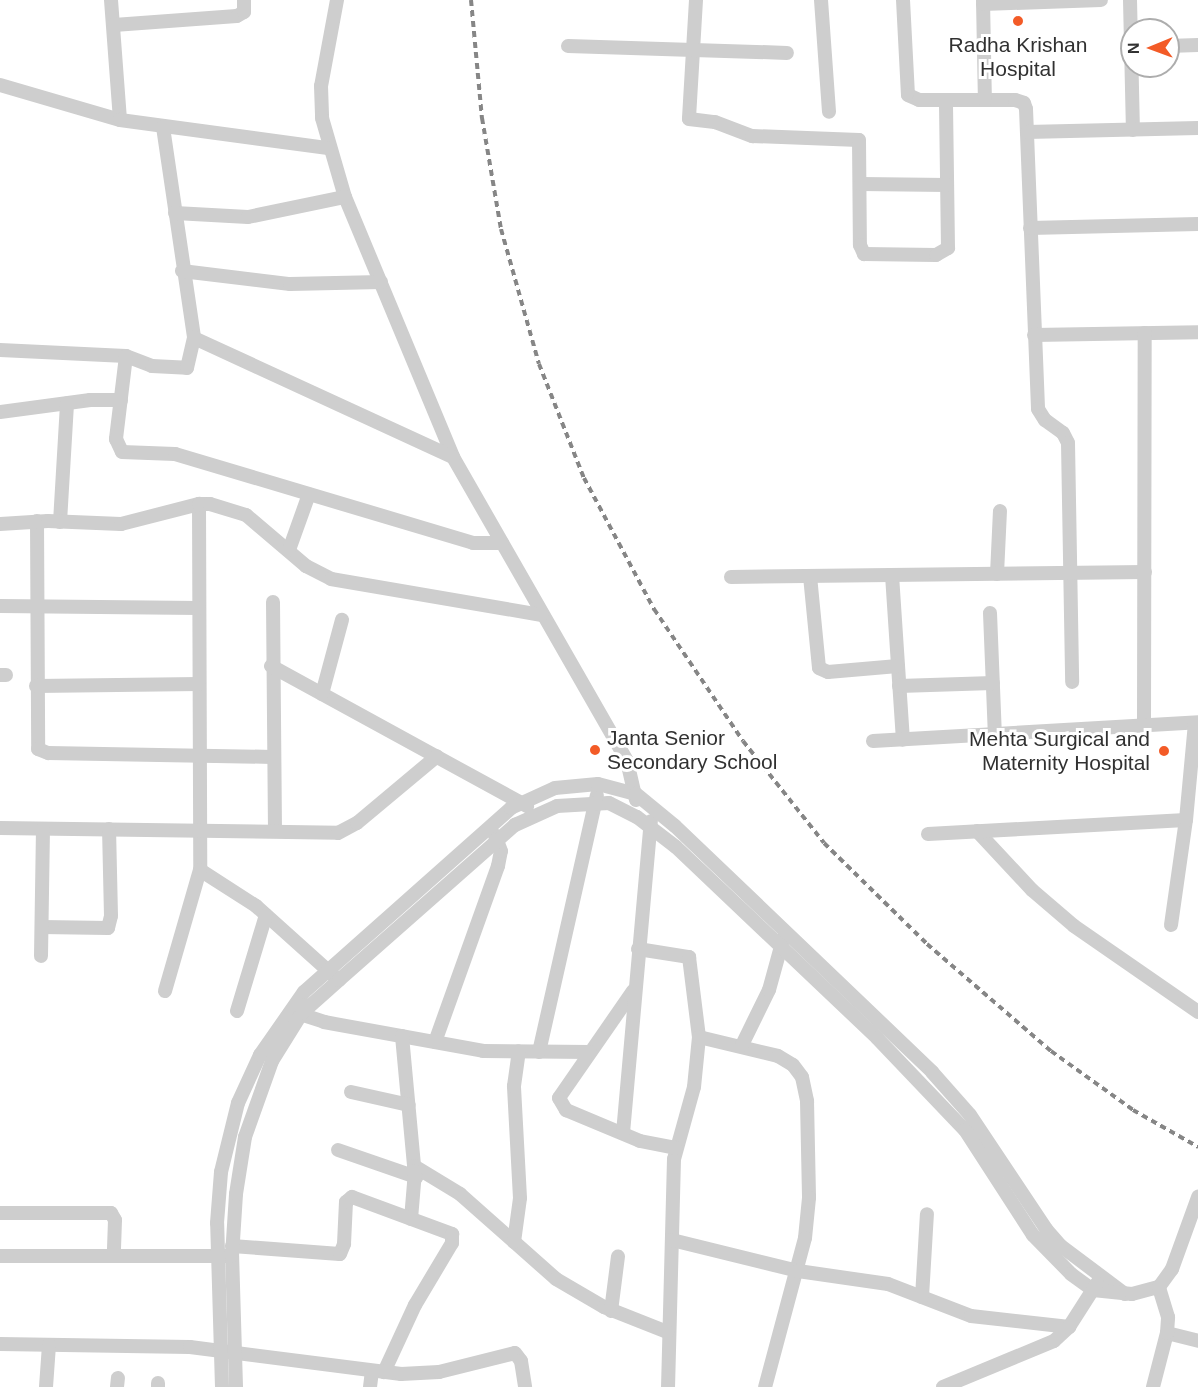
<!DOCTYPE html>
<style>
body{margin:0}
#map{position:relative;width:1198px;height:1387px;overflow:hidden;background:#fff;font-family:Helvetica,sans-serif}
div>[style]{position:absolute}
.minor>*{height:14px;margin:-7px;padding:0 7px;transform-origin:7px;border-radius:7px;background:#cecece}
.rail>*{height:4px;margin-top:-2px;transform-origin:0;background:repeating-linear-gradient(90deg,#868686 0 6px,transparent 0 10.5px)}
.dots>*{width:16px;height:16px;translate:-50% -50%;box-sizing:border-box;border:3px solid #fff;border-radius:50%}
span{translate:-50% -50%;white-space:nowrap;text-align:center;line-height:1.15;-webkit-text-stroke:6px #fff;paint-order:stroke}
.poi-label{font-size:21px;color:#313131}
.left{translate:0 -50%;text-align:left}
.right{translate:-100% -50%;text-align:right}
.north{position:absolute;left:1120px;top:18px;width:60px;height:60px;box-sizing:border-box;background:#fff;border:2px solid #adadad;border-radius:50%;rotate:269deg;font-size:16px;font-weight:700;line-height:24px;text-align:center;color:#313131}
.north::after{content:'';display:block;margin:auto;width:21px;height:27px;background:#f35b27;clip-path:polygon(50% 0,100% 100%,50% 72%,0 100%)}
</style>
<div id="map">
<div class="minor">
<div style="left:111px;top:0;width:120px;rotate:85.7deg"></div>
<div style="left:337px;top:0;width:87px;rotate:100.5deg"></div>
<div style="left:321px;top:86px;width:32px;rotate:88deg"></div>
<div style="left:322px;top:118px;width:82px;rotate:73.8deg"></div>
<div style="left:345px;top:197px;width:282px;rotate:67.4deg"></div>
<div style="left:453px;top:457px;width:350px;rotate:60.2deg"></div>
<div style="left:627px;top:761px;width:40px;rotate:77deg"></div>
<div style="left:696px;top:0;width:119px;rotate:93.4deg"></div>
<div style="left:689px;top:119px;width:26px;rotate:7deg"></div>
<div style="left:715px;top:122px;width:40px;rotate:21deg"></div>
<div style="left:752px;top:136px;width:107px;rotate:2.1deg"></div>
<div style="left:859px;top:140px;width:105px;rotate:89.5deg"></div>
<div style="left:860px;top:245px;width:10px;rotate:66deg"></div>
<div style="left:864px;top:254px;width:72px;rotate:0.8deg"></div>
<div style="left:936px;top:255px;width:14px;rotate:-30deg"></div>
<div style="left:948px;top:248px;width:148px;rotate:-90.8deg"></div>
<div style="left:821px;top:0;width:112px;rotate:85.9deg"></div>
<div style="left:903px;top:0;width:95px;rotate:87deg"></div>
<div style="left:908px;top:95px;width:12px;rotate:24deg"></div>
<div style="left:919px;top:100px;width:96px"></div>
<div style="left:1015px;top:100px;width:9px;rotate:18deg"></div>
<div style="left:1024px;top:103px;width:6px;rotate:72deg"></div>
<div style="left:1026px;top:109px;width:300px;rotate:87.7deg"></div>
<div style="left:1038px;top:409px;width:13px;rotate:58deg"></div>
<div style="left:1045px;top:420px;width:22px;rotate:36deg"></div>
<div style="left:1063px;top:433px;width:11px;rotate:63deg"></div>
<div style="left:1068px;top:443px;width:239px;rotate:89deg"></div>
<div style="left:983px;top:0;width:100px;rotate:88.9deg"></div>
<div style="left:1130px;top:0;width:130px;rotate:88.7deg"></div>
<div style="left:983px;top:4px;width:118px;rotate:-1.9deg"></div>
<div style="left:114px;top:25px;width:123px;rotate:-4.2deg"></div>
<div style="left:237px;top:16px;width:8px;rotate:-30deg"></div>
<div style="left:244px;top:12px;width:12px;rotate:-90deg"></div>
<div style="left:568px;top:46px;width:219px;rotate:1.8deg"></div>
<div style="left:1168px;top:46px;width:30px;rotate:-2deg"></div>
<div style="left:0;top:85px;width:125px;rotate:16.3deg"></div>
<div style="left:120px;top:120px;width:210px;rotate:7.7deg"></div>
<div style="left:163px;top:127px;width:213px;rotate:81.6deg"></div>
<div style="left:194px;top:338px;width:285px;rotate:24.7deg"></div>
<div style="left:1027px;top:132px;width:171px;rotate:-1.3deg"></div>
<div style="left:861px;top:184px;width:86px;rotate:0.7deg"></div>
<div style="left:175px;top:213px;width:73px;rotate:3.1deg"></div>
<div style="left:248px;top:217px;width:99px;rotate:-11.7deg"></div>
<div style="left:1030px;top:228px;width:168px;rotate:-1.4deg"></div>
<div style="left:182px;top:271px;width:109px;rotate:6.9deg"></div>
<div style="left:290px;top:284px;width:91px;rotate:-1.3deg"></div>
<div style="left:1034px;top:335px;width:164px;rotate:-1deg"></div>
<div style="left:0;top:350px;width:126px;rotate:2.7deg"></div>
<div style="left:126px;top:356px;width:28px;rotate:21deg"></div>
<div style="left:152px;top:366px;width:35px;rotate:3deg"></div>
<div style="left:187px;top:368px;width:31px;rotate:-77deg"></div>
<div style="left:126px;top:356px;width:84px;rotate:96.9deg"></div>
<div style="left:116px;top:439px;width:14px;rotate:65deg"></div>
<div style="left:122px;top:452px;width:53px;rotate:2.2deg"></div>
<div style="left:175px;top:454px;width:311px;rotate:16.6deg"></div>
<div style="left:473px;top:543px;width:29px"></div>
<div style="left:0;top:412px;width:91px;rotate:-7.6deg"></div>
<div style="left:90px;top:400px;width:31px"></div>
<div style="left:199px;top:504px;width:366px;rotate:89.8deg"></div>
<div style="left:200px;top:870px;width:67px;rotate:32.7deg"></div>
<div style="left:256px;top:906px;width:105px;rotate:41.9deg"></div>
<div style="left:37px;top:521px;width:228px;rotate:89.7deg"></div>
<div style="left:38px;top:749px;width:11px;rotate:22deg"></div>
<div style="left:48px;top:753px;width:224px;rotate:1deg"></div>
<div style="left:60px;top:522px;width:119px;rotate:-86.6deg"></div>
<div style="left:0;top:524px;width:48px;rotate:-3.6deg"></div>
<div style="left:48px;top:521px;width:73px;rotate:2.4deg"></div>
<div style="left:121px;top:524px;width:81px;rotate:-14.4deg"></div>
<div style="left:199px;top:504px;width:11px"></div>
<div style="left:210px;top:504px;width:38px;rotate:17deg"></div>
<div style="left:246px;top:515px;width:79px;rotate:40.4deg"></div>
<div style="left:306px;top:566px;width:28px;rotate:27deg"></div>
<div style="left:331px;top:579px;width:214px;rotate:9.7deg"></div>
<div style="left:289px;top:550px;width:59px;rotate:-70.3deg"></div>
<div style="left:997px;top:574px;width:63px;rotate:-87.3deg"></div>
<div style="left:892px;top:575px;width:165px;rotate:86.2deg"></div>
<div style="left:810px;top:576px;width:92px;rotate:84.4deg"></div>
<div style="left:819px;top:668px;width:10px;rotate:24deg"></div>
<div style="left:828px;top:672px;width:70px;rotate:-4.9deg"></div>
<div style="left:731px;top:577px;width:414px;rotate:-0.7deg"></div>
<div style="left:273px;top:602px;width:229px;rotate:89.5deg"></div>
<div style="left:0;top:606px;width:199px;rotate:0.6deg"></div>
<div style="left:990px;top:613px;width:123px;rotate:87.7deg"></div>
<div style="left:271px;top:666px;width:292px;rotate:28.7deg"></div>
<div style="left:0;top:675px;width:6px"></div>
<div style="left:36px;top:686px;width:163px;rotate:-0.7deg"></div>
<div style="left:899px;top:686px;width:94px;rotate:-1.8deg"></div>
<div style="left:322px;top:694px;width:77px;rotate:-74.9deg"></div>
<div style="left:1144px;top:727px;width:394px;rotate:-89.9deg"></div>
<div style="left:873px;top:741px;width:326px;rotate:-3.3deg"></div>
<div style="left:0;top:828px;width:338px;rotate:0.8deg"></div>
<div style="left:338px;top:833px;width:21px;rotate:-28deg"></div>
<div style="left:357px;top:823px;width:104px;rotate:-39.9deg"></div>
<div style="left:977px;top:831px;width:81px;rotate:47deg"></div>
<div style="left:1032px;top:890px;width:55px;rotate:40.6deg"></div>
<div style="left:1074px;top:926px;width:151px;rotate:34.7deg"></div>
<div style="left:928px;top:834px;width:258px;rotate:-3.1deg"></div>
<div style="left:1171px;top:925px;width:106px;rotate:-81.9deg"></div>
<div style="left:1186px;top:820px;width:97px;rotate:-84.7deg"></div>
<div style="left:42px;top:927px;width:66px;rotate:0.9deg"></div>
<div style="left:108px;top:928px;width:12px;rotate:-76deg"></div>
<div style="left:111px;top:916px;width:87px;rotate:-91.3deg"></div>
<div style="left:638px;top:949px;width:52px;rotate:8.9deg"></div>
<div style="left:689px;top:957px;width:81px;rotate:82.9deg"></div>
<div style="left:699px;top:1037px;width:50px;rotate:95.7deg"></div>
<div style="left:694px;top:1087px;width:75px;rotate:105.5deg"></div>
<div style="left:674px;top:1159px;width:228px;rotate:91.5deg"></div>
<div style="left:41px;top:956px;width:127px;rotate:-89.1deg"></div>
<div style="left:165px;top:991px;width:126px;rotate:-73.9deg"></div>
<div style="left:633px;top:991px;width:130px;rotate:124.7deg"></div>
<div style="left:559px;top:1098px;width:14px;rotate:60deg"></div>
<div style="left:566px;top:1110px;width:80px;rotate:22.7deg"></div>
<div style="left:640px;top:1141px;width:36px;rotate:11deg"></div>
<div style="left:237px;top:1011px;width:100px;rotate:-73.2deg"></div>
<div style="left:294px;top:1012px;width:32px;rotate:18deg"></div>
<div style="left:324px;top:1022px;width:162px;rotate:10.3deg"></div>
<div style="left:483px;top:1051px;width:107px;rotate:0.5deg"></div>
<div style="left:402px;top:1036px;width:131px;rotate:84.7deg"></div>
<div style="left:414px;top:1166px;width:54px;rotate:31.3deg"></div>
<div style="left:460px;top:1194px;width:128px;rotate:41.5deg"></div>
<div style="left:556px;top:1279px;width:56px;rotate:30.3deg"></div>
<div style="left:604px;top:1307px;width:68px;rotate:21.6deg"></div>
<div style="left:699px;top:1037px;width:81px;rotate:13.5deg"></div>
<div style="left:778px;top:1056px;width:17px;rotate:31deg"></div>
<div style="left:793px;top:1065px;width:15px;rotate:53deg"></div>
<div style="left:802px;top:1077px;width:25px;rotate:78deg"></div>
<div style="left:807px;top:1101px;width:97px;rotate:88.8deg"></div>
<div style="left:809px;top:1198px;width:40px;rotate:95.7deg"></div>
<div style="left:805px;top:1238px;width:154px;rotate:105deg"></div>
<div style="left:435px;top:1042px;width:187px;rotate:-70.3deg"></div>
<div style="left:498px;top:866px;width:15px;rotate:-79deg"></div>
<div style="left:501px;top:851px;width:17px;rotate:-111deg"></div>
<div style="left:742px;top:1045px;width:61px;rotate:-63.9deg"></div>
<div style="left:769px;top:990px;width:53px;rotate:-74.6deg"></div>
<div style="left:539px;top:1052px;width:263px;rotate:-77.3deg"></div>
<div style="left:351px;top:1092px;width:59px;rotate:12.6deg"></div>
<div style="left:623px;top:1133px;width:313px;rotate:-84.9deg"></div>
<div style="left:338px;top:1150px;width:83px;rotate:19.1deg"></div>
<div style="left:0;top:1213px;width:111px"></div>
<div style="left:111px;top:1213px;width:8px;rotate:60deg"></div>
<div style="left:115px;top:1220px;width:36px;rotate:92deg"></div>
<div style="left:411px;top:1219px;width:48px;rotate:-85.2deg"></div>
<div style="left:672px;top:1240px;width:130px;rotate:13.8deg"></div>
<div style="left:798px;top:1271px;width:91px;rotate:8.2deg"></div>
<div style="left:888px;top:1284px;width:89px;rotate:21.1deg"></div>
<div style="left:971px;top:1316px;width:99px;rotate:6.4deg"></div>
<div style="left:514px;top:1242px;width:44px;rotate:-82.2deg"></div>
<div style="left:520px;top:1198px;width:112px;rotate:-93.1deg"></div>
<div style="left:514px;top:1086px;width:35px;rotate:-82deg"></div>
<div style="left:232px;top:1246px;width:108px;rotate:4.2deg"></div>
<div style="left:340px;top:1254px;width:11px;rotate:-68deg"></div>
<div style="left:344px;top:1244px;width:42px;rotate:-87.3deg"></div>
<div style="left:346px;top:1202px;width:8px;rotate:-40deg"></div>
<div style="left:352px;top:1197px;width:107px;rotate:20.3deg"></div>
<div style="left:452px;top:1234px;width:9px;rotate:90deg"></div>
<div style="left:452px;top:1243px;width:72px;rotate:120.8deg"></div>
<div style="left:415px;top:1305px;width:74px;rotate:114.8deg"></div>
<div style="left:0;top:1256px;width:226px"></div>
<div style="left:922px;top:1297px;width:83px;rotate:-86.6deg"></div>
<div style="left:611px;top:1311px;width:55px;rotate:-82.7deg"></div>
<div style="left:1167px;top:1333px;width:32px;rotate:14deg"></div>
<div style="left:0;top:1344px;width:190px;rotate:0.9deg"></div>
<div style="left:190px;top:1347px;width:213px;rotate:7.3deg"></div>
<div style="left:401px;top:1374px;width:38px;rotate:-3deg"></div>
<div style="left:439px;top:1372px;width:78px;rotate:-14deg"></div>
<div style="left:515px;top:1353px;width:10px;rotate:53deg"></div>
<div style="left:521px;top:1361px;width:26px;rotate:81deg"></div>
<div style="left:46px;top:1387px;width:42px;rotate:-85.9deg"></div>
<div style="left:117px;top:1387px;width:9px;rotate:-84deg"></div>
<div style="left:158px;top:1387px;width:4px;rotate:-90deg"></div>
<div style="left:222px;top:1387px;width:164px;rotate:-91.7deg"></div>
<div style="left:217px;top:1223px;width:51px;rotate:-85.5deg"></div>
<div style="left:221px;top:1172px;width:71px;rotate:-76.2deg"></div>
<div style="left:238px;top:1103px;width:53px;rotate:-65.4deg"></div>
<div style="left:260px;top:1055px;width:77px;rotate:-55.1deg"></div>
<div style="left:304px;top:992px;width:277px;rotate:-41.6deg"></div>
<div style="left:511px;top:808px;width:48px;rotate:-24.4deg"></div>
<div style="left:555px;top:788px;width:43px;rotate:-5.3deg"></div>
<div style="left:598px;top:784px;width:39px;rotate:15deg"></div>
<div style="left:636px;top:794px;width:50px;rotate:39.4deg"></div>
<div style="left:675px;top:826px;width:356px;rotate:43.7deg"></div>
<div style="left:932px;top:1072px;width:57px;rotate:48.5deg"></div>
<div style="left:970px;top:1115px;width:137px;rotate:56.3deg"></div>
<div style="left:1046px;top:1229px;width:23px;rotate:49deg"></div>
<div style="left:1061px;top:1246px;width:80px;rotate:36.9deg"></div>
<div style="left:236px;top:1387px;width:131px;rotate:-91.7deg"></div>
<div style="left:232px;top:1256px;width:62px;rotate:-86.3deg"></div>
<div style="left:236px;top:1194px;width:58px;rotate:-81deg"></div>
<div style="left:245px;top:1137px;width:81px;rotate:-70.4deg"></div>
<div style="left:272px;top:1061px;width:57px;rotate:-58deg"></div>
<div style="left:302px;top:1013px;width:50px;rotate:-41.7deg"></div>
<div style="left:339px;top:980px;width:235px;rotate:-41.4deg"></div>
<div style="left:515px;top:825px;width:46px;rotate:-24.3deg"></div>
<div style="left:557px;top:806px;width:52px;rotate:-3.3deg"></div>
<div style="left:609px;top:803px;width:31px;rotate:27deg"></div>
<div style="left:637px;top:817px;width:49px;rotate:37.6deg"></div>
<div style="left:676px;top:847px;width:277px;rotate:43.5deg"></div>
<div style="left:877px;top:1038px;width:127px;rotate:46.3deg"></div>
<div style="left:965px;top:1130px;width:125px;rotate:57.1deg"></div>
<div style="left:1033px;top:1235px;width:54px;rotate:45.7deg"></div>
<div style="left:1071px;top:1274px;width:27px;rotate:36deg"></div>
<div style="left:1093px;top:1290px;width:39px;rotate:6deg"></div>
<div style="left:1132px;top:1294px;width:28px;rotate:-15deg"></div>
<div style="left:1159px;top:1287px;width:22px;rotate:-54deg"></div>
<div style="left:1172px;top:1269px;width:77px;rotate:-70.1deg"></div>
<div style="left:370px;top:1387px;width:16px;rotate:-83deg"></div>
<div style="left:943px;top:1387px;width:120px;rotate:-22.5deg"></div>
<div style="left:1054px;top:1341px;width:21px;rotate:-43deg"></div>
<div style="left:1069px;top:1327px;width:52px;rotate:-57.5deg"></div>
<div style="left:1153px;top:1387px;width:56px;rotate:-75.5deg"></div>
<div style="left:1167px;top:1333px;width:16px;rotate:-86deg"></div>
<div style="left:1168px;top:1317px;width:31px;rotate:-107deg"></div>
</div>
<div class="rail">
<div style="left:471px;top:0;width:119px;rotate:84.7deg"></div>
<div style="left:482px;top:118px;width:113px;rotate:80.3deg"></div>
<div style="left:501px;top:229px;width:140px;rotate:74.3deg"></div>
<div style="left:539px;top:364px;width:123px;rotate:68.5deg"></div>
<div style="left:584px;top:478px;width:149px;rotate:61.9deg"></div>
<div style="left:654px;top:609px;width:159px;rotate:56deg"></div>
<div style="left:743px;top:741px;width:130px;rotate:51.5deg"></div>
<div style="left:824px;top:843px;width:144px;rotate:44.4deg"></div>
<div style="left:927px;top:944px;width:164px;rotate:40.8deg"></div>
<div style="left:1051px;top:1051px;width:101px;rotate:35.7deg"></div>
<div style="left:1133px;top:1110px;width:75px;rotate:29.6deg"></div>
</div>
<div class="dots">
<div style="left:1018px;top:21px;background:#f35b27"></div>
<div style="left:595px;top:750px;background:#f35b27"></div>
<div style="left:1164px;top:751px;background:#f35b27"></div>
</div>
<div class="poi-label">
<span style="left:1018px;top:57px">Radha Krishan<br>Hospital</span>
<span class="left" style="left:607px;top:750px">Janta Senior<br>Secondary School</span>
<span class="right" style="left:1150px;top:751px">Mehta Surgical and<br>Maternity Hospital</span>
</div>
<div class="north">N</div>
</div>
